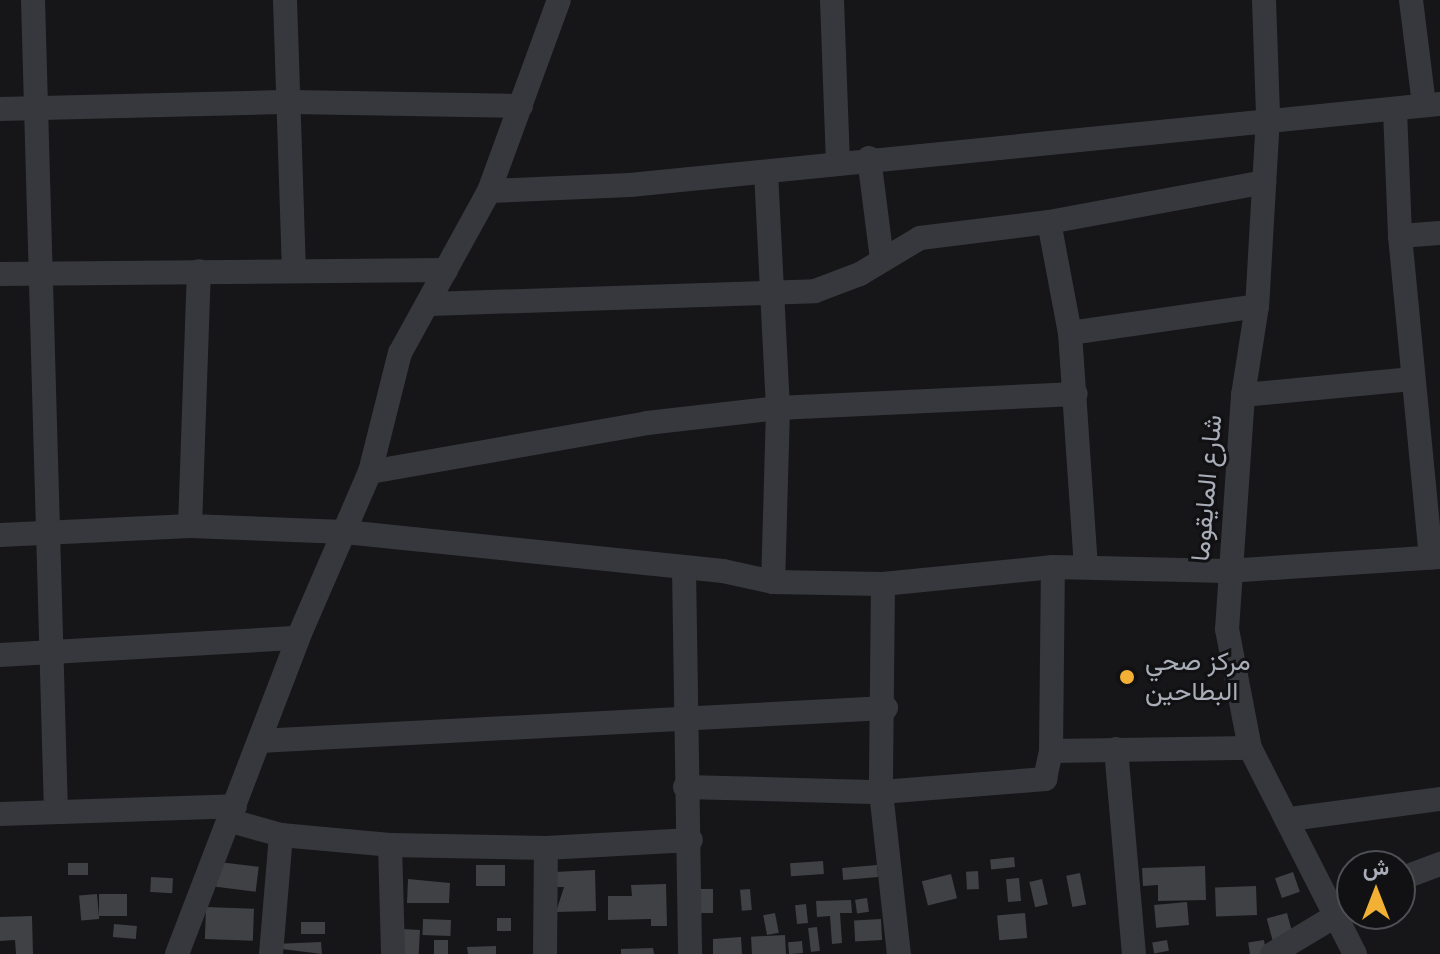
<!DOCTYPE html>
<meta charset="utf-8">
<style>
body{margin:0}
#map{position:relative;width:1440px;height:954px;overflow:hidden;background:#161618;font-family:Karla,Vazirmatn,sans-serif}
div>[style]{position:absolute}
.building>*{inset:0;background:#404145;transform-origin:0 0}
.minor>*{height:24px;margin:-12px;padding:0 12px;transform-origin:12px;border-radius:12px;background:#37383d}
.dots>*{width:22px;height:22px;translate:-50% -50%;box-sizing:border-box;border:4px solid #111113;border-radius:50%}
span{translate:-50% -50%;white-space:nowrap;text-align:center;line-height:1.15;-webkit-text-stroke:6px #111113;paint-order:stroke}
.street-label{font-size:26px;color:#a8adb8}
.poi-label{font-size:26px;color:#a8adb8}
.left{translate:0 -50%;text-align:left}
.north{position:absolute;left:1336px;top:850px;width:80px;height:80px;box-sizing:border-box;background:#111113;border:2px solid #4d4f55;border-radius:50%;rotate:0deg;font-size:22px;font-weight:700;line-height:32px;text-align:center;color:#a8adb8}
.north::after{content:'';display:block;margin:auto;width:28px;height:36px;background:#f2b134;clip-path:polygon(50% 0,100% 100%,50% 72%,0 100%)}
</style>
<div id="map">
<div class="building">
<div style="left:1014px;top:857px;width:10px;height:24px;rotate:84deg"></div>
<div style="left:823px;top:861px;width:13px;height:33px;rotate:86deg"></div>
<div style="left:219px;top:862px;width:40px;height:25px;rotate:7deg"></div>
<div style="left:68px;top:863px;width:20px;height:12px"></div>
<div style="left:505px;top:865px;width:21px;height:29px;rotate:90deg"></div>
<div style="left:877px;top:865px;width:12px;height:35px;rotate:85deg"></div>
<div style="clip-path:polygon(1205px 866px,1206px 900px,1158px 901px,1158px 885px,1143px 886px,1142px 868px)"></div>
<div style="clip-path:polygon(595px 870px,596px 911px,556px 912px,564px 887px,555px 887px,554px 872px)"></div>
<div style="left:978px;top:871px;width:18px;height:12px;rotate:87deg"></div>
<div style="left:1293px;top:872px;width:21px;height:19px;rotate:71deg"></div>
<div style="left:1080px;top:873px;width:32px;height:14px;rotate:79deg"></div>
<div style="left:951px;top:874px;width:25px;height:30px;rotate:76deg"></div>
<div style="left:151px;top:877px;width:22px;height:15px;rotate:3deg"></div>
<div style="left:1019px;top:878px;width:23px;height:13px;rotate:85deg"></div>
<div style="clip-path:polygon(408px 879px,450px 883px,449px 903px,407px 903px)"></div>
<div style="left:1042px;top:879px;width:26px;height:13px;rotate:77deg"></div>
<div style="clip-path:polygon(666px 884px,667px 926px,651px 926px,651px 919px,608px 920px,608px 896px,632px 896px,631px 885px)"></div>
<div style="left:1256px;top:886px;width:29px;height:41px;rotate:88deg"></div>
<div style="left:697px;top:889px;width:16px;height:24px"></div>
<div style="left:750px;top:889px;width:21px;height:10px;rotate:85deg"></div>
<div style="left:97px;top:894px;width:25px;height:18px;rotate:85deg"></div>
<div style="left:127px;top:894px;width:22px;height:28px;rotate:90deg"></div>
<div style="left:867px;top:898px;width:14px;height:12px;rotate:82deg"></div>
<div style="clip-path:polygon(851px 900px,852px 913px,840px 913px,842px 943px,832px 944px,830px 916px,817px 917px,816px 901px)"></div>
<div style="left:1187px;top:902px;width:23px;height:33px;rotate:85deg"></div>
<div style="left:806px;top:904px;width:19px;height:11px;rotate:84deg"></div>
<div style="left:206px;top:907px;width:48px;height:32px;rotate:2deg"></div>
<div style="left:775px;top:913px;width:20px;height:12px;rotate:79deg"></div>
<div style="left:1025px;top:913px;width:25px;height:28px;rotate:85deg"></div>
<div style="left:1287px;top:913px;width:28px;height:21px;rotate:75deg"></div>
<div style="clip-path:polygon(32px 916px,33px 954px,16px 954px,15px 940px,0 941px,0 917px)"></div>
<div style="left:511px;top:918px;width:13px;height:14px;rotate:90deg"></div>
<div style="left:423px;top:919px;width:28px;height:16px;rotate:2deg"></div>
<div style="left:881px;top:919px;width:21px;height:27px;rotate:87deg"></div>
<div style="left:301px;top:922px;width:24px;height:12px"></div>
<div style="left:114px;top:924px;width:23px;height:13px;rotate:5deg"></div>
<div style="left:817px;top:927px;width:24px;height:9px;rotate:83deg"></div>
<div style="left:402px;top:929px;width:18px;height:25px;rotate:3deg"></div>
<div style="left:785px;top:935px;width:19px;height:34px;rotate:87deg"></div>
<div style="clip-path:polygon(741px 937px,742px 954px,713px 954px,713px 939px)"></div>
<div style="left:434px;top:940px;width:14px;height:14px"></div>
<div style="left:1167px;top:940px;width:11px;height:15px;rotate:80deg"></div>
<div style="left:1264px;top:940px;width:13px;height:16px;rotate:81deg"></div>
<div style="left:802px;top:941px;width:12px;height:14px;rotate:85deg"></div>
<div style="clip-path:polygon(321px 942px,322px 954px,274px 948px,274px 944px)"></div>
<div style="clip-path:polygon(496px 946px,496px 954px,468px 954px,467px 947px)"></div>
<div style="clip-path:polygon(653px 948px,654px 954px,621px 954px,621px 949px)"></div>
</div>
<div class="minor">
<div style="left:33px;top:0;width:811px;rotate:88.38deg"></div>
<div style="left:285px;top:0;width:270px;rotate:88.1deg"></div>
<div style="left:832px;top:0;width:161px;rotate:87.9deg"></div>
<div style="left:1264px;top:0;width:117px;rotate:88deg"></div>
<div style="left:1268px;top:117px;width:189px;rotate:93.3deg"></div>
<div style="left:1257px;top:306px;width:90px;rotate:98.9deg"></div>
<div style="left:1243px;top:395px;width:235px;rotate:93.9deg"></div>
<div style="left:1227px;top:629px;width:121px;rotate:79.1deg"></div>
<div style="left:1250px;top:748px;width:231px;rotate:63deg"></div>
<div style="left:1411px;top:0;width:106px;rotate:82.9deg"></div>
<div style="left:0;top:109px;width:292px;rotate:-1.4deg"></div>
<div style="left:292px;top:102px;width:229px;rotate:1deg"></div>
<div style="left:1395px;top:110px;width:126px;rotate:87.7deg"></div>
<div style="left:1400px;top:236px;width:323px;rotate:84.5deg"></div>
<div style="left:869px;top:158px;width:103px;rotate:82.7deg"></div>
<div style="left:766px;top:172px;width:236px;rotate:87.1deg"></div>
<div style="left:778px;top:408px;width:174px;rotate:91.6deg"></div>
<div style="left:489px;top:191px;width:141px;rotate:-2.4deg"></div>
<div style="left:630px;top:185px;width:814px;rotate:-5.71deg"></div>
<div style="left:1049px;top:222px;width:113px;rotate:79.3deg"></div>
<div style="left:1070px;top:333px;width:234px;rotate:86.1deg"></div>
<div style="left:1400px;top:236px;width:40px;rotate:-4.3deg"></div>
<div style="left:0;top:274px;width:446px;rotate:-0.5deg"></div>
<div style="left:430px;top:304px;width:385px;rotate:-1.9deg"></div>
<div style="left:815px;top:291px;width:48px;rotate:-20.7deg"></div>
<div style="left:860px;top:274px;width:70px;rotate:-31deg"></div>
<div style="left:920px;top:238px;width:130px;rotate:-7.1deg"></div>
<div style="left:1049px;top:222px;width:219px;rotate:-10.5deg"></div>
<div style="left:1070px;top:333px;width:189px;rotate:-8.2deg"></div>
<div style="left:1243px;top:395px;width:170px;rotate:-5.4deg"></div>
<div style="left:370px;top:472px;width:281px;rotate:-10deg"></div>
<div style="left:647px;top:423px;width:132px;rotate:-6.5deg"></div>
<div style="left:778px;top:408px;width:298px;rotate:-2.7deg"></div>
<div style="left:190px;top:526px;width:255px;rotate:-88deg"></div>
<div style="left:0;top:535px;width:190px;rotate:-2.7deg"></div>
<div style="left:190px;top:526px;width:155px;rotate:2.2deg"></div>
<div style="left:345px;top:532px;width:380px;rotate:5.9deg"></div>
<div style="left:723px;top:571px;width:51px;rotate:12.4deg"></div>
<div style="left:773px;top:582px;width:110px;rotate:1deg"></div>
<div style="left:883px;top:584px;width:171px;rotate:-5.7deg"></div>
<div style="left:1053px;top:567px;width:174px;rotate:1.3deg"></div>
<div style="left:1227px;top:571px;width:213px;rotate:-3.8deg"></div>
<div style="left:684px;top:568px;width:386px;rotate:89.1deg"></div>
<div style="left:883px;top:584px;width:208px;rotate:90.6deg"></div>
<div style="left:881px;top:792px;width:163px;rotate:83.7deg"></div>
<div style="left:0;top:655px;width:298px;rotate:-3.3deg"></div>
<div style="left:259px;top:741px;width:628px;rotate:-3.01deg"></div>
<div style="left:1116px;top:749px;width:206px;rotate:85deg"></div>
<div style="left:1051px;top:751px;width:199px;rotate:-0.9deg"></div>
<div style="left:685px;top:787px;width:196px;rotate:1.5deg"></div>
<div style="left:881px;top:792px;width:165px;rotate:-4.5deg"></div>
<div style="left:1045px;top:779px;width:29px;rotate:-78deg"></div>
<div style="left:1051px;top:751px;width:184px;rotate:-89.4deg"></div>
<div style="left:0;top:814px;width:235px;rotate:-1.9deg"></div>
<div style="left:1290px;top:819px;width:151px;rotate:-7.6deg"></div>
<div style="left:231px;top:821px;width:52px;rotate:15.6deg"></div>
<div style="left:281px;top:835px;width:109px;rotate:5.2deg"></div>
<div style="left:390px;top:845px;width:156px;rotate:1.1deg"></div>
<div style="left:546px;top:848px;width:145px;rotate:-3.2deg"></div>
<div style="left:390px;top:845px;width:109px;rotate:88.4deg"></div>
<div style="left:1400px;top:879px;width:43px;rotate:-20.6deg"></div>
<div style="left:177px;top:954px;width:338px;rotate:-69deg"></div>
<div style="left:298px;top:638px;width:181px;rotate:-66.6deg"></div>
<div style="left:370px;top:472px;width:123px;rotate:-75.9deg"></div>
<div style="left:400px;top:353px;width:185px;rotate:-61.2deg"></div>
<div style="left:489px;top:191px;width:203px;rotate:-69.9deg"></div>
<div style="left:271px;top:954px;width:119px;rotate:-85.2deg"></div>
<div style="left:545px;top:954px;width:106px;rotate:-89.5deg"></div>
<div style="left:1272px;top:954px;width:93px;rotate:-31deg"></div>
</div>
<div class="dots">
<div style="left:1127px;top:677px;background:#f2b134"></div>
</div>
<div class="street-label">
<span style="left:1207px;top:488px;rotate:-85deg">شارع المايقوما</span>
</div>
<div class="poi-label">
<span class="left" style="left:1145px;top:677px">مركز صحي<br>البطاحين</span>
</div>
<div class="north">ش</div>
</div>
